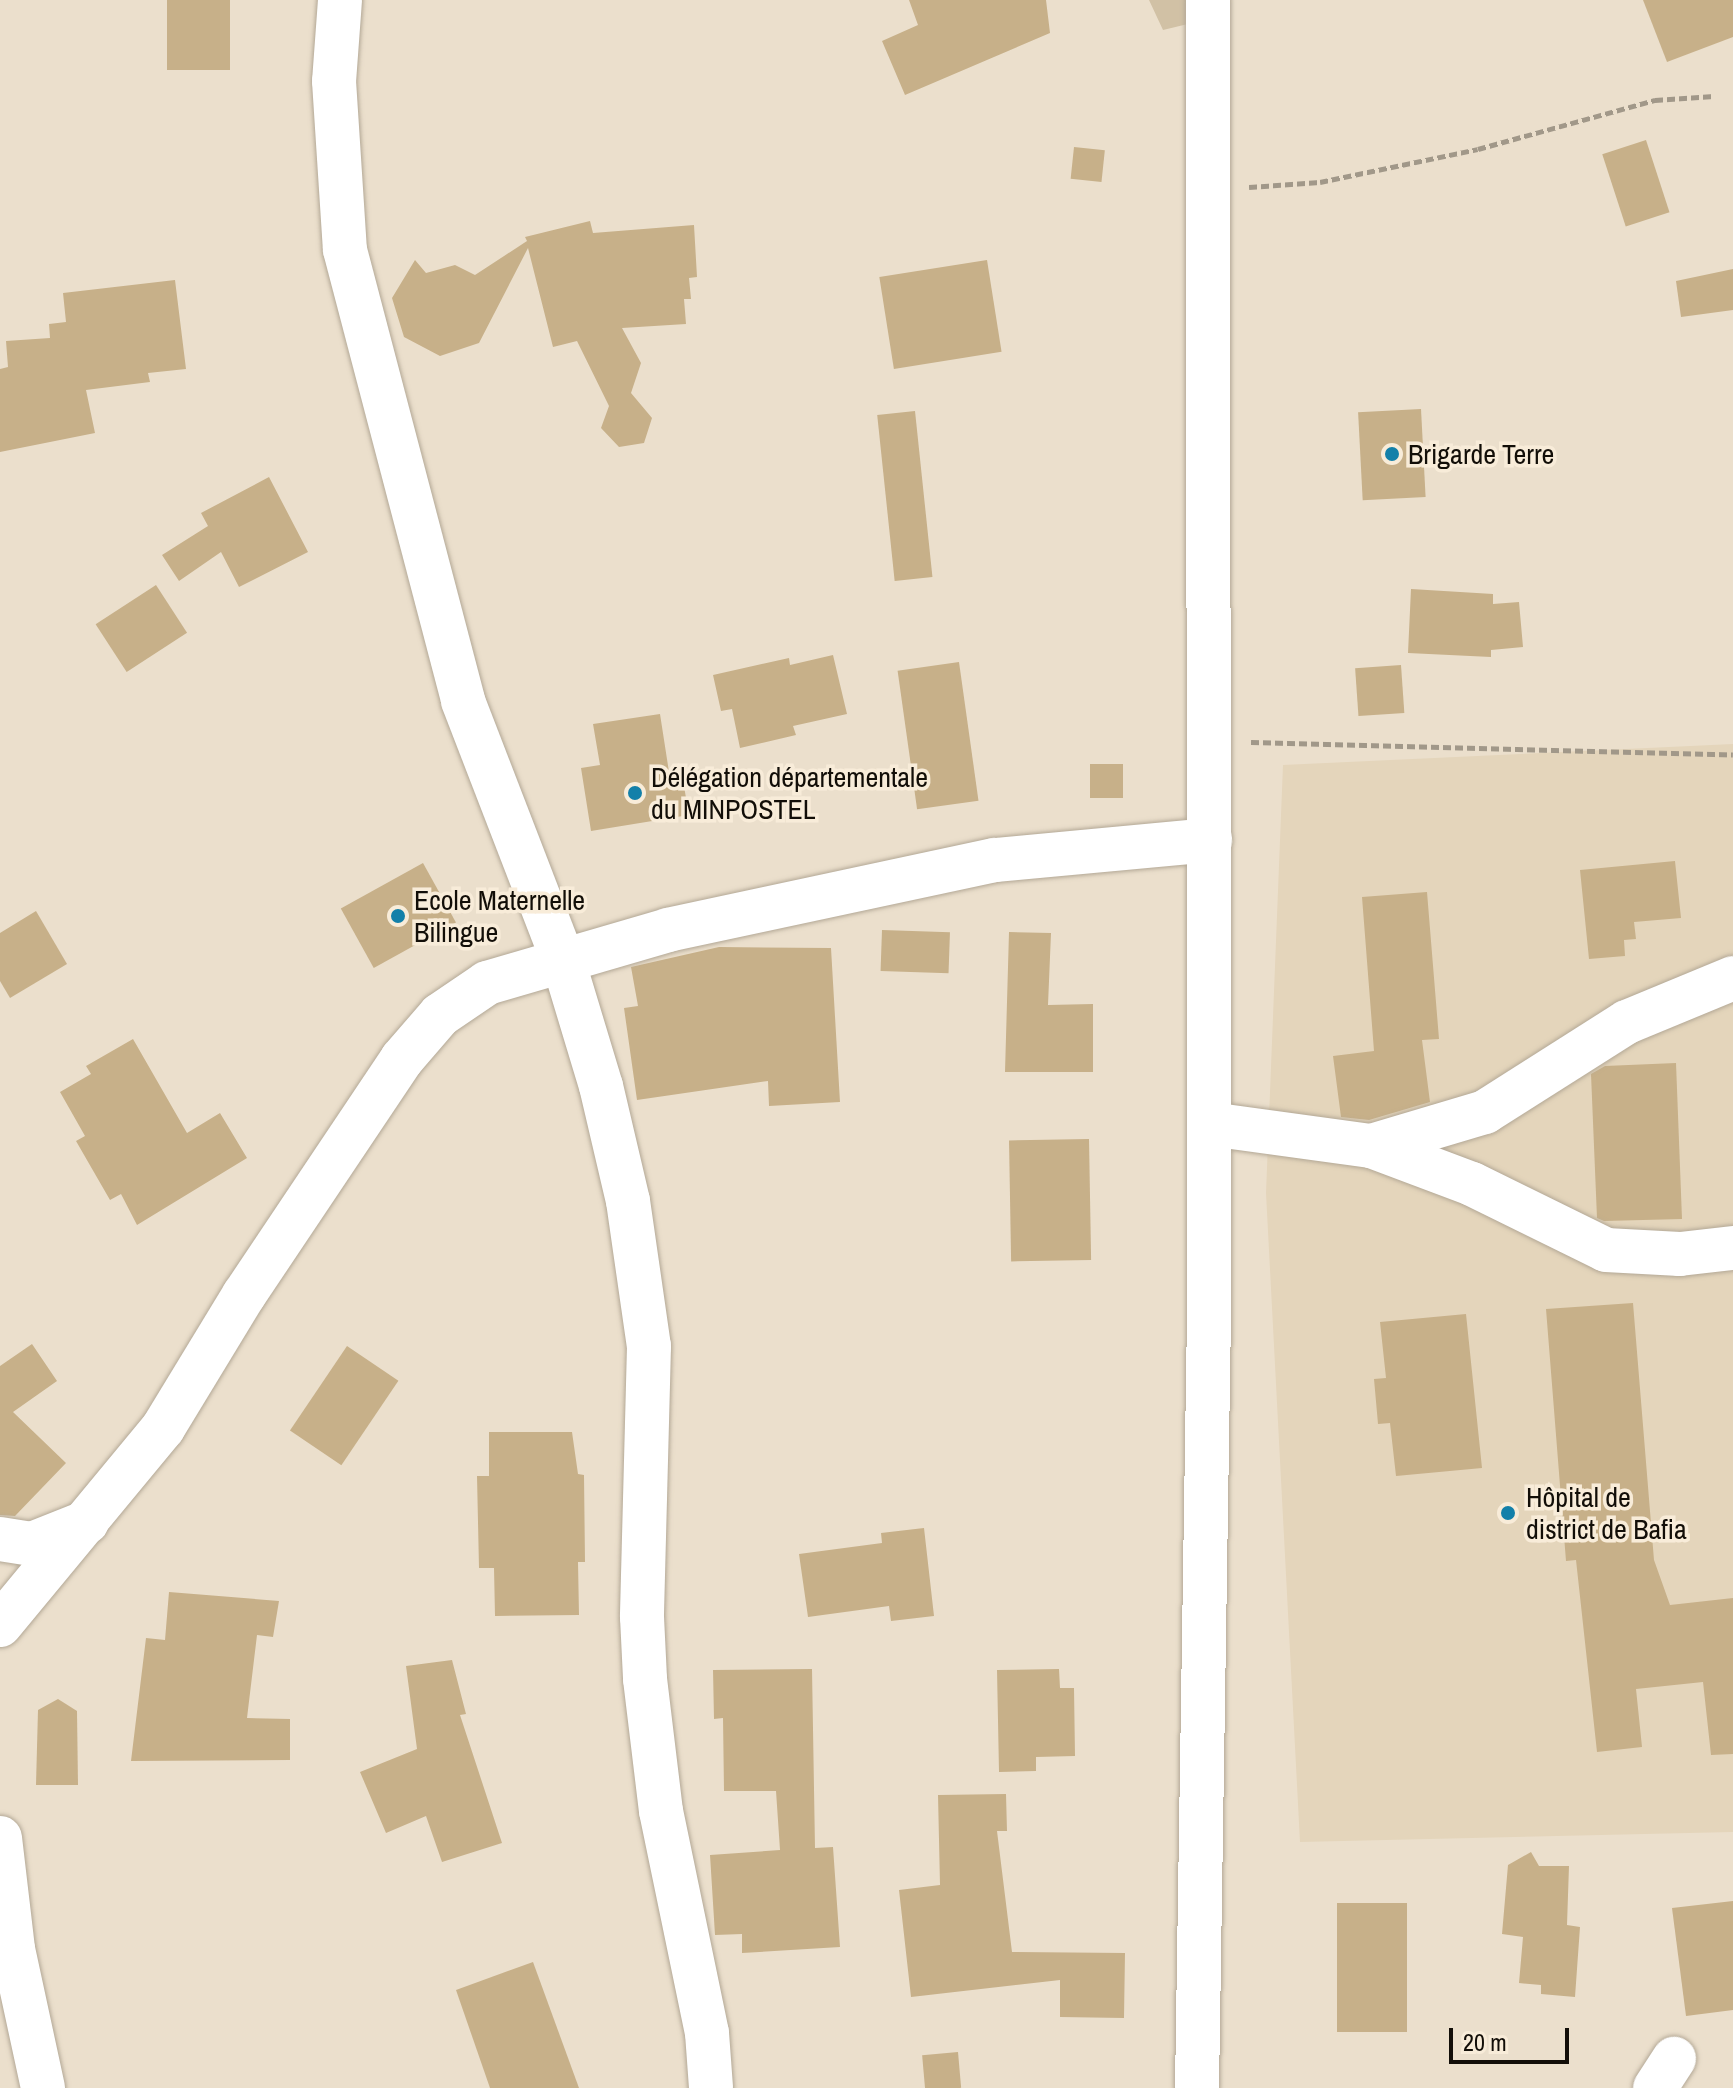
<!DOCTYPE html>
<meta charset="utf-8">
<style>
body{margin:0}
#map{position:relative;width:1733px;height:2088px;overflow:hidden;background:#ebdfcc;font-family:"Archivo Narrow",sans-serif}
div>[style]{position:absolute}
.built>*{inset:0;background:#e4d5bb}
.green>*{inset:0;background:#d1c1a5}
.building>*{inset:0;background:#c7b089;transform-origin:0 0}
.path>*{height:5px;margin-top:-2.5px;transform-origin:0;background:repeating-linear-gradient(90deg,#a19889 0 8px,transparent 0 12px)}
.roads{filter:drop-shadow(0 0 2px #b3a896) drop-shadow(0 0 2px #b3a896)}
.minor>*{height:44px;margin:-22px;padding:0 22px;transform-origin:22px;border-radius:22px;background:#fff}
.major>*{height:44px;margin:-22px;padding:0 22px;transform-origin:22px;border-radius:22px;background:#fff}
.dots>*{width:22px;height:22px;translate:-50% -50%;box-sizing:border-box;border:4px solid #f8ecd9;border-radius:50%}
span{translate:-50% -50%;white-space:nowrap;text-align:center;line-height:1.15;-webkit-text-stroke:7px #f8ecd9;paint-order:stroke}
.poi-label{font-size:28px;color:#120e08}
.left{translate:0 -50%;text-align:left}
.scale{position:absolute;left:1449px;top:2028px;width:120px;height:36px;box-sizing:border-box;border:4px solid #120e08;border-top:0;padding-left:10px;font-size:24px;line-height:28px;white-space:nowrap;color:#120e08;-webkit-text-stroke:6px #f8ecd9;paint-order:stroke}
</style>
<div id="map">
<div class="built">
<div style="clip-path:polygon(1733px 744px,1733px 1832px,1300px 1842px,1266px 1193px,1283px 765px)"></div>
</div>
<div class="green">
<div style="clip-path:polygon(1149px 0,1191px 0,1192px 23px,1163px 30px)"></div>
</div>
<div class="building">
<div style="left:167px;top:0;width:63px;height:70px"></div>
<div style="clip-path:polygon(909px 0,1046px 0,1050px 33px,905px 95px,882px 41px,918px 25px)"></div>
<div style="clip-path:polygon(1643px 0,1733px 0,1733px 37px,1667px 62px)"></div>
<div style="left:1646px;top:140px;width:76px;height:46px;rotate:72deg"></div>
<div style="left:1074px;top:147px;width:31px;height:32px;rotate:6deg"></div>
<div style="clip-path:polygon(590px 221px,593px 233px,694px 225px,697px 277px,689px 278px,691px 299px,684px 299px,686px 324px,622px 328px,641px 363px,631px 393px,652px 418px,644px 443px,619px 447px,601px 428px,609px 406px,577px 341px,553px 347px,528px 248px,479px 343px,440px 356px,404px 337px,392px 298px,415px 260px,426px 273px,455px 265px,475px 275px,527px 241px,525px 237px)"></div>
<div style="left:987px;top:260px;width:93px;height:109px;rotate:81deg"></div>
<div style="clip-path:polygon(1733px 269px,1733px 310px,1681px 317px,1676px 281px)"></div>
<div style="clip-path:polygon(175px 280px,186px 369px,148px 373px,150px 382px,86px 390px,95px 433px,0 452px,0 369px,8px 367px,6px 341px,50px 338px,49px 324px,66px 322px,63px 293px)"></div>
<div style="left:1421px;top:409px;width:88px;height:63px;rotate:87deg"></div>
<div style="left:915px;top:411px;width:167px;height:38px;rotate:84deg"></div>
<div style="clip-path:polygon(269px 477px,308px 552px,239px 587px,221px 552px,179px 581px,162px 555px,208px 526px,201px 513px)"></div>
<div style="left:156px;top:585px;width:57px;height:72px;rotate:57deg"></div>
<div style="clip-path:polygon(1411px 589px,1493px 594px,1493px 604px,1519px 602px,1523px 647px,1491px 650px,1491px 657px,1408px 653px)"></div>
<div style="clip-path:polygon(833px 655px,847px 714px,793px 726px,796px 735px,740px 748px,732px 709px,721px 711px,713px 675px,789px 658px,790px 665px)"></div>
<div style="left:959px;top:662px;width:140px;height:62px;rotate:82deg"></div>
<div style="left:1401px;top:665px;width:48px;height:46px;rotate:86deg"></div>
<div style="clip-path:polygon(660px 714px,669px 772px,681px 769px,689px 815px,591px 831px,581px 768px,600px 765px,593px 724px)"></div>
<div style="left:1090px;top:764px;width:33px;height:34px"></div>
<div style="clip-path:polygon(1675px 861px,1681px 918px,1634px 922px,1636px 939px,1624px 940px,1625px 956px,1589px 959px,1580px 870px)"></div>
<div style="left:423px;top:863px;width:68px;height:94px;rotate:61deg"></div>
<div style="clip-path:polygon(1427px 892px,1439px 1039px,1422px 1040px,1430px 1102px,1369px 1120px,1341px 1117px,1333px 1056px,1374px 1051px,1362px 897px)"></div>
<div style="clip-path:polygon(36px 911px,67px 964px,10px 998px,0 981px,0 933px)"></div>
<div style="left:882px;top:930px;width:68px;height:41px;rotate:2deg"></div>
<div style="clip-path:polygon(1009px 932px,1051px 933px,1048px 1005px,1093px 1004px,1093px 1072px,1005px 1072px)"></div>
<div style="clip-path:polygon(719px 947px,831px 948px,840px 1102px,769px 1106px,768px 1081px,637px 1100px,624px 1008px,638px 1006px,631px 967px)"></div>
<div style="clip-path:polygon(133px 1039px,187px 1133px,220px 1113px,247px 1158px,137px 1225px,121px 1194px,110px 1200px,76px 1141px,85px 1136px,60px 1092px,91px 1074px,86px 1066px)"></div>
<div style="clip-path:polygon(1676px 1063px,1682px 1219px,1604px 1221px,1597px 1218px,1591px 1074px,1605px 1066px)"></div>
<div style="left:1089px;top:1139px;width:121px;height:80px;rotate:89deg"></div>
<div style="clip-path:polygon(1633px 1303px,1654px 1560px,1670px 1605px,1733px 1598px,1733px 1754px,1711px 1755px,1703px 1682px,1636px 1689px,1642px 1747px,1597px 1752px,1576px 1560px,1566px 1561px,1546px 1309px)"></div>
<div style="clip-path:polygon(1466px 1314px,1482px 1468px,1396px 1476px,1390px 1423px,1378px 1424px,1374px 1379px,1386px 1378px,1380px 1322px)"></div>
<div style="clip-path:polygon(32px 1344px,57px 1381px,13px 1412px,66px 1463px,15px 1516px,0 1515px,0 1366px)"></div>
<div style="left:347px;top:1346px;width:62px;height:102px;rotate:34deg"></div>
<div style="clip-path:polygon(489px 1432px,572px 1432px,578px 1474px,584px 1475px,585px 1562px,578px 1562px,579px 1615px,495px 1616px,494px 1568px,479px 1568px,477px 1476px,489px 1476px)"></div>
<div style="clip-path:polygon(924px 1528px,934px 1616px,891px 1621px,889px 1606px,808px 1617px,799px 1554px,882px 1543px,881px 1533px)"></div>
<div style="clip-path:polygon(169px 1592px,279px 1601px,273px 1637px,257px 1635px,247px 1718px,290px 1719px,290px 1760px,131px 1761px,146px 1638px,165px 1640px)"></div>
<div style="clip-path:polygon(452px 1660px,466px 1714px,460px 1715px,502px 1843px,442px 1862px,426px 1816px,386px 1833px,360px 1772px,417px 1749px,406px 1666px)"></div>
<div style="clip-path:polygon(812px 1669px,815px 1848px,833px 1847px,840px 1947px,742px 1953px,742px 1934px,715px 1935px,710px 1855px,780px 1850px,776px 1791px,724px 1791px,723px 1718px,714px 1719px,713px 1670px)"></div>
<div style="clip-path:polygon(1059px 1669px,1060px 1688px,1074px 1688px,1075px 1756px,1036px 1757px,1036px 1771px,999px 1772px,997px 1670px)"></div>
<div style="clip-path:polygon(58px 1699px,77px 1711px,78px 1785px,36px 1785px,38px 1710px)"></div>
<div style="clip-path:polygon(1006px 1794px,1007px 1831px,997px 1831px,1012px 1952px,1125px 1953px,1124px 2018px,1060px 2017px,1060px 1980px,911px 1997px,899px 1890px,940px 1885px,938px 1795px)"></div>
<div style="clip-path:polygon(1531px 1852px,1539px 1866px,1569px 1866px,1567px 1925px,1580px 1927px,1575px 1997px,1541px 1994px,1541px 1985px,1519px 1983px,1523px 1937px,1502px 1934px,1508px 1865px)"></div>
<div style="clip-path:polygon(1733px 1901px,1733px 2010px,1686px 2016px,1672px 1908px)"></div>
<div style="left:1407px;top:1903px;width:129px;height:70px;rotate:90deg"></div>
<div style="clip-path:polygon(533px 1962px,579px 2088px,490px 2088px,456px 1990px)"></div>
<div style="left:958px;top:2052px;width:36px;height:36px;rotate:85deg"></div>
</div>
<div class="path">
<div style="left:1249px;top:187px;width:71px;rotate:-4deg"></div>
<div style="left:1320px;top:182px;width:161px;rotate:-11.8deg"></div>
<div style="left:1478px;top:149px;width:184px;rotate:-15.5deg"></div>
<div style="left:1655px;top:100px;width:59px;rotate:-3.9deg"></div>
<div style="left:1251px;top:742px;width:482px;rotate:1.5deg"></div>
</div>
<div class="roads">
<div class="minor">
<div style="left:340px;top:0;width:81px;rotate:94.2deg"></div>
<div style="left:334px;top:81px;width:169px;rotate:86.3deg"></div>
<div style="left:345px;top:250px;width:466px;rotate:75.3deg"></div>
<div style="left:463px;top:701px;width:274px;rotate:68.9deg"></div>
<div style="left:562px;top:957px;width:135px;rotate:73.2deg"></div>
<div style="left:601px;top:1086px;width:118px;rotate:76.8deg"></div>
<div style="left:628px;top:1201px;width:147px;rotate:81.8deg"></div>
<div style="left:649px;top:1346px;width:271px;rotate:91.5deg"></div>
<div style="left:642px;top:1617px;width:62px;rotate:87.2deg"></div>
<div style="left:645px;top:1679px;width:133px;rotate:83.1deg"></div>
<div style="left:661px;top:1811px;width:227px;rotate:78.3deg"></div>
<div style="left:707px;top:2033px;width:55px;rotate:85.8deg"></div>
<div style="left:1210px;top:1124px;width:162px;rotate:7.8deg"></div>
<div style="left:1371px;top:1146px;width:119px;rotate:-16.6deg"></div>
<div style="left:1485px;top:1112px;width:168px;rotate:-32.4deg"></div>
<div style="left:1627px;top:1022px;width:115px;rotate:-22.5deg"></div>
<div style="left:1371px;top:1146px;width:108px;rotate:20.6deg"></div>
<div style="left:1472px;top:1184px;width:149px;rotate:26.2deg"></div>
<div style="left:1606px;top:1250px;width:74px;rotate:3.1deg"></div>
<div style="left:1680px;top:1254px;width:53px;rotate:-6.5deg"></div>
<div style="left:0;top:1539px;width:32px;rotate:9deg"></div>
<div style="left:32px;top:1544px;width:59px;rotate:-21.8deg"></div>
<div style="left:0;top:1625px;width:256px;rotate:-50.4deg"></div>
<div style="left:163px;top:1428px;width:156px;rotate:-58.7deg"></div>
<div style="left:244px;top:1295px;width:284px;rotate:-56.2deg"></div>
<div style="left:402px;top:1059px;width:58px;rotate:-49.2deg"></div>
<div style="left:440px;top:1015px;width:57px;rotate:-34.2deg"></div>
<div style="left:487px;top:983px;width:189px;rotate:-16.3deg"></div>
<div style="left:668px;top:930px;width:334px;rotate:-12.1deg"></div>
<div style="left:995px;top:860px;width:216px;rotate:-5.3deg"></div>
<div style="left:0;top:1838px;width:112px;rotate:83.3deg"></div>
<div style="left:13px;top:1949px;width:142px;rotate:77.8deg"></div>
<div style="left:1655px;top:2088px;width:35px;rotate:-57deg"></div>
</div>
<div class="major">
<div style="left:1197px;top:2088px;width:771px;rotate:-89.11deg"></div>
<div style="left:1209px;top:1317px;width:1317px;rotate:-90.04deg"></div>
</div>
</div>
<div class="dots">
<div style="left:1392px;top:454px;background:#1380a9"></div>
<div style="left:635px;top:793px;background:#1380a9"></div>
<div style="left:398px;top:916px;background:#1380a9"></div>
<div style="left:1508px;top:1513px;background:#1380a9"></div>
</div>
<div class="poi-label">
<span class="left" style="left:1408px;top:454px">Brigarde Terre</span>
<span class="left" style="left:651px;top:793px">Délégation départementale<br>du MINPOSTEL</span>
<span class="left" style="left:414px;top:916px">Ecole Maternelle<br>Bilingue</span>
<span class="left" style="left:1526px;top:1513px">Hôpital de<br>district de Bafia</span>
</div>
<div class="scale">20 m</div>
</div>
